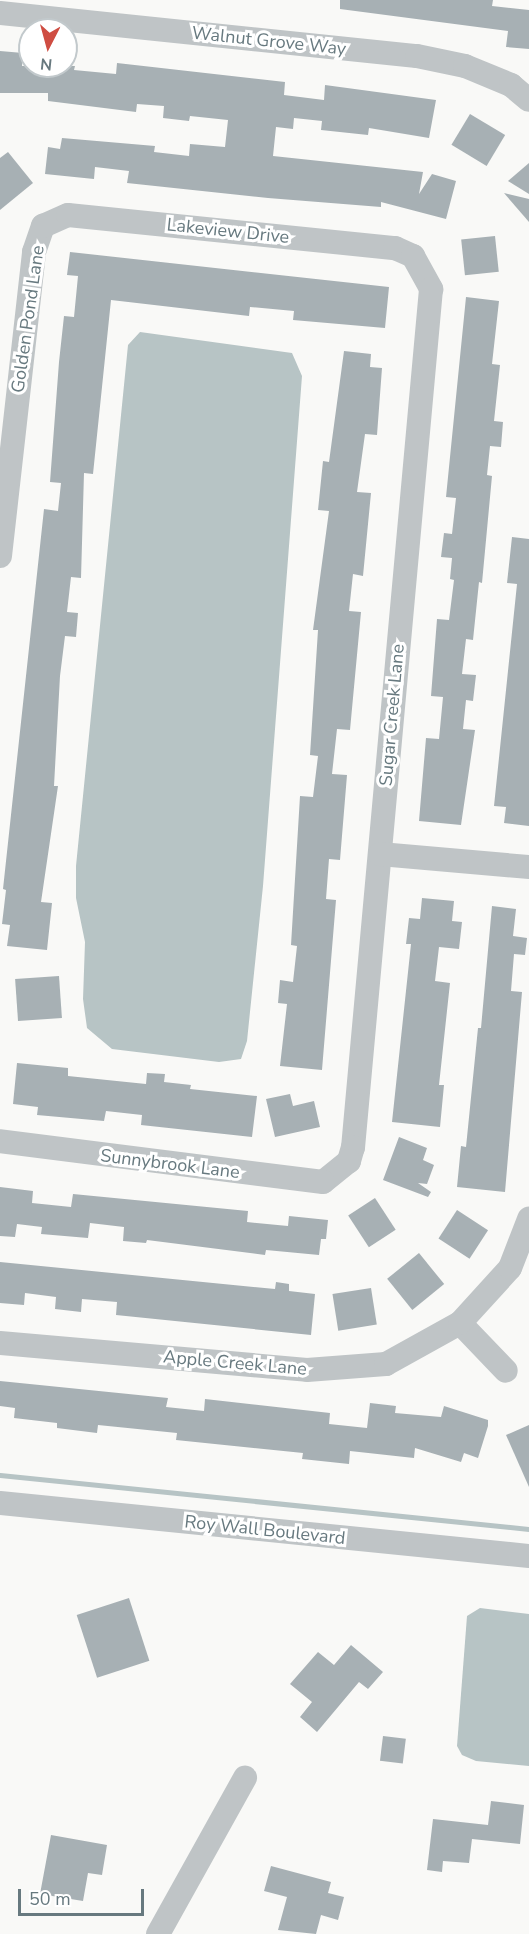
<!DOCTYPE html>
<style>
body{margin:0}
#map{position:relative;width:529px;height:1934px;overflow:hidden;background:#f9f9f7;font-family:"Nunito Sans",sans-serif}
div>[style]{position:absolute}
.water>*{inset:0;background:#b7c4c5}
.stream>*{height:5px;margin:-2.5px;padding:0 2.5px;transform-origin:2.5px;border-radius:2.5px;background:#b7c4c5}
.building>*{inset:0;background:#a7b0b4;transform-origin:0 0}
.minor>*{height:24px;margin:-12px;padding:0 12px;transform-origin:12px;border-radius:12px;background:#bfc4c6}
span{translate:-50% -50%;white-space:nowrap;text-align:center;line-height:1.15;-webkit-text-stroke:6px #fff;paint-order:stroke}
.street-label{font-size:18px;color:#67797f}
.north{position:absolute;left:18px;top:18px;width:60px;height:60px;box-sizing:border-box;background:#fff;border:2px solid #c2c9cc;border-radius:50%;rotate:186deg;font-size:16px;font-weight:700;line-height:24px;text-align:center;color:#67797f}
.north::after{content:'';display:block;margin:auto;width:21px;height:27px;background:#cf4d42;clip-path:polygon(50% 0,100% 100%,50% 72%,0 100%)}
.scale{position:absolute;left:18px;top:1889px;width:126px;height:27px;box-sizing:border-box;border:3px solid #67797f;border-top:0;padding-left:8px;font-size:18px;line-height:21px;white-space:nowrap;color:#67797f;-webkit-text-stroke:4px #fff;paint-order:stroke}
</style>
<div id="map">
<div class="water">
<div style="clip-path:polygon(140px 332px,292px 353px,302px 376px,263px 886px,247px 1041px,241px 1059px,219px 1062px,112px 1049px,87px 1028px,83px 999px,85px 942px,76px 898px,76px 866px,128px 345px)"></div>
<div style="clip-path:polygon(480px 1608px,529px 1614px,529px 1766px,476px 1761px,462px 1755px,457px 1746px,467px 1616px)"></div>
</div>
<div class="stream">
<div style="left:0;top:1475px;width:532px;rotate:5.83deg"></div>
</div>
<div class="building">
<div style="clip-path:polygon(340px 0,493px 0,492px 6px,529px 10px,529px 49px,506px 47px,508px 31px,340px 9px)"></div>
<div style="clip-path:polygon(0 51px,23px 53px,22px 66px,75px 66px,74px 70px,116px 74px,117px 63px,285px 82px,284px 95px,324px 100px,325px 85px,436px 100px,429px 138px,369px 128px,368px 135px,321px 130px,322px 121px,294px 118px,293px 129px,276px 127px,273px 156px,423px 172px,419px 194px,432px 174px,456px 181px,446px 219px,381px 202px,381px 207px,268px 198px,127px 183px,129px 171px,95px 167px,94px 179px,45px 174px,48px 147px,60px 149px,62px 138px,155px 146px,154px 152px,189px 156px,190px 144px,225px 147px,228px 120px,190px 116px,189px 121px,163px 118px,164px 106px,137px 104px,136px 112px,48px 101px,48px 93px,0 93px)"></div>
<div style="left:470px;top:114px;width:41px;height:36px;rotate:31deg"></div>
<div style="clip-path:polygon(8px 152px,33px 183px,0 210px,0 158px)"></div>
<div style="clip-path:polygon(529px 163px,529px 194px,508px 181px)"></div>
<div style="clip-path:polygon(504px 193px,529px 199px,529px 222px)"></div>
<div style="left:495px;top:236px;width:36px;height:34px;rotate:84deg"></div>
<div style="clip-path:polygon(70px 252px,389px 287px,385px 328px,293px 320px,294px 311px,250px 307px,249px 316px,111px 300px,93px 474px,84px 473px,81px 578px,71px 577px,67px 612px,78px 613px,76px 637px,65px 636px,60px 676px,54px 786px,58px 786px,41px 902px,52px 903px,47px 950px,7px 946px,10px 925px,2px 924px,6px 890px,3px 889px,44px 509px,58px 511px,61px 483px,50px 482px,59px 362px,64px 316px,74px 317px,78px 276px,67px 275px)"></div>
<div style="clip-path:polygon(466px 297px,499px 301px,492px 364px,500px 365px,494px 421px,503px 422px,501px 447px,490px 446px,487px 475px,492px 476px,482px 583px,479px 582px,473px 640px,466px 639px,462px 674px,476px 675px,473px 701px,466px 700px,463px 729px,475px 730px,461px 825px,419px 821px,426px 738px,439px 739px,443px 697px,431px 696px,437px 619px,449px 620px,454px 580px,450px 579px,452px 558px,441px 557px,444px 533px,452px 534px,456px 498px,446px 497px)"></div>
<div style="clip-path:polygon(344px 351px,371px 354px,370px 367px,382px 368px,377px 435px,365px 434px,357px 492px,371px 493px,363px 576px,353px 574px,349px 611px,361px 612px,350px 730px,337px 729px,332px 774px,347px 775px,340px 860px,329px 859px,326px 899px,336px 900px,322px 1070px,280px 1066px,287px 1004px,278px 1003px,280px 980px,293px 982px,297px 946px,291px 945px,300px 796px,313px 797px,318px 756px,310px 755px,318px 630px,313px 630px,329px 511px,318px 510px,323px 461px,329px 462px)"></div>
<div style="clip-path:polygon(512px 537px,529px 539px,529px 826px,504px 823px,506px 807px,494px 806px,517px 584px,507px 583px)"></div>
<div style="clip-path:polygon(422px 898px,454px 901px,452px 921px,462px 922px,459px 949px,439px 947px,435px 981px,450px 983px,439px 1085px,444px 1085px,440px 1127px,392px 1122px,411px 944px,406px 944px,409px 918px,420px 919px)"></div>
<div style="clip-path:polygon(492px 906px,516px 909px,513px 936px,527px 938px,525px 955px,514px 954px,511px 991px,522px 992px,505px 1192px,457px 1187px,461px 1146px,466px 1147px,478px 1028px,481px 1028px)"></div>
<div style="left:59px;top:976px;width:42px;height:44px;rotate:86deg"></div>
<div style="clip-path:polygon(17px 1063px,68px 1068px,68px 1076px,146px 1084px,147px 1073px,165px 1074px,164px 1082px,191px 1085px,190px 1089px,257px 1096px,252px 1137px,141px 1125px,142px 1115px,106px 1111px,104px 1121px,37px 1115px,38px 1107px,13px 1104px)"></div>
<div style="clip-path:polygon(290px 1094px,293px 1106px,314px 1101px,320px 1127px,275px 1137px,266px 1099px)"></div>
<div style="clip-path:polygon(399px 1137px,427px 1148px,423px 1160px,434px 1165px,427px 1184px,418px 1183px,431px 1192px,428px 1197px,383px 1180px)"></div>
<div style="clip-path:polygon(0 1187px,33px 1191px,32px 1203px,71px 1207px,73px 1194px,248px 1211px,247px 1222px,288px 1226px,289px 1216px,328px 1220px,326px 1239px,321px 1239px,319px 1255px,266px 1250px,265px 1255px,147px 1240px,146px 1243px,123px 1241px,124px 1227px,90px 1223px,88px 1238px,41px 1234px,42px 1227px,17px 1224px,15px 1237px,0 1236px)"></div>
<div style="left:375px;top:1198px;width:38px;height:32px;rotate:57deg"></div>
<div style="left:457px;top:1210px;width:37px;height:34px;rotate:33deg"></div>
<div style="left:419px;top:1253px;width:40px;height:41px;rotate:51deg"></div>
<div style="clip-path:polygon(0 1262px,275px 1289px,276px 1282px,289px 1284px,289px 1291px,315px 1294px,311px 1335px,116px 1315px,117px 1302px,82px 1299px,81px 1312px,55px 1309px,56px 1297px,25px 1293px,24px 1305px,0 1303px)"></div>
<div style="left:371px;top:1288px;width:37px;height:39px;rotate:81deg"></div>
<div style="clip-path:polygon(0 1381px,168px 1398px,166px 1407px,204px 1411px,205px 1399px,330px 1413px,329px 1424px,367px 1428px,370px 1403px,396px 1406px,395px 1413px,441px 1417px,444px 1406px,488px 1420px,488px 1426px,478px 1458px,464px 1453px,461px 1462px,415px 1448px,414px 1458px,350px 1451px,349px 1464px,302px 1459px,303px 1453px,176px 1440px,177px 1433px,98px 1425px,97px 1433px,57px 1428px,57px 1423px,14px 1418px,15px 1408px,0 1406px)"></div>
<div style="clip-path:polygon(529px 1425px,529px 1487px,506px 1435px)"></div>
<div style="left:129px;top:1598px;width:66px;height:55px;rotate:72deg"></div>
<div style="clip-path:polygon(351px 1645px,383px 1672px,368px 1689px,359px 1682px,317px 1732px,300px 1717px,312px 1702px,290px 1684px,318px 1652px,334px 1665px)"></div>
<div style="left:383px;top:1736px;width:23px;height:25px;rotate:7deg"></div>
<div style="clip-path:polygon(491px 1801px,524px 1805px,520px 1844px,472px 1839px,469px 1863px,443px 1861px,442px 1872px,427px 1870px,433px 1819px,488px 1825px)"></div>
<div style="clip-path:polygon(51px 1835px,107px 1845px,102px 1875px,88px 1873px,83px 1901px,40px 1894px)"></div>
<div style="clip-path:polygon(271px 1866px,331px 1882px,328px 1893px,344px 1897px,338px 1920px,321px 1915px,316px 1934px,278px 1930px,287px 1897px,264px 1891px)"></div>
</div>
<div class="minor">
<div style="left:0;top:13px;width:419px;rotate:5.9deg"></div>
<div style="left:417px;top:56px;width:49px;rotate:11.8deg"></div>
<div style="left:465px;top:66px;width:50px;rotate:22.4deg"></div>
<div style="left:511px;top:85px;width:23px;rotate:40deg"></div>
<div style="left:0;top:556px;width:306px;rotate:-83.6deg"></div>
<div style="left:34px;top:252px;width:28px;rotate:-71deg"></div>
<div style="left:43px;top:226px;width:27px;rotate:-24deg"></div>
<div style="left:68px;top:215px;width:329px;rotate:5.8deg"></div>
<div style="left:395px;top:248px;width:20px;rotate:24deg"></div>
<div style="left:413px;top:256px;width:38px;rotate:61deg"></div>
<div style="left:431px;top:289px;width:862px;rotate:95.19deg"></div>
<div style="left:353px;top:1147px;width:15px;rotate:106deg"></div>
<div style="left:349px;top:1161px;width:33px;rotate:141deg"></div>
<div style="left:323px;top:1182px;width:326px;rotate:-172.8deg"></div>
<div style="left:380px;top:854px;width:150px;rotate:5deg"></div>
<div style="left:460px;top:1323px;width:66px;rotate:46.2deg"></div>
<div style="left:0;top:1343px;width:308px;rotate:5deg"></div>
<div style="left:307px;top:1370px;width:79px;rotate:-4.3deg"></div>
<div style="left:386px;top:1364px;width:85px;rotate:-29deg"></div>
<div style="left:460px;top:1323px;width:74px;rotate:-47.7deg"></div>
<div style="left:510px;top:1268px;width:53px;rotate:-68.8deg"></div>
<div style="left:0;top:1503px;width:532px;rotate:5.72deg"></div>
<div style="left:158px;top:1934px;width:179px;rotate:-60.9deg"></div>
</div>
<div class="street-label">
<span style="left:269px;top:41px;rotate:6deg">Walnut Grove Way</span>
<span style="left:228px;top:231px;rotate:6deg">Lakeview Drive</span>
<span style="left:28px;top:319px;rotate:-82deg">Golden Pond Lane</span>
<span style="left:392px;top:715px;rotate:-85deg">Sugar Creek Lane</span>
<span style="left:170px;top:1164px;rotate:7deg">Sunnybrook Lane</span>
<span style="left:235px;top:1363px;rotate:5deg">Apple Creek Lane</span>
<span style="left:265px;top:1530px;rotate:6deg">Roy Wall Boulevard</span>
</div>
<div class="north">N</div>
<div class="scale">50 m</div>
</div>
